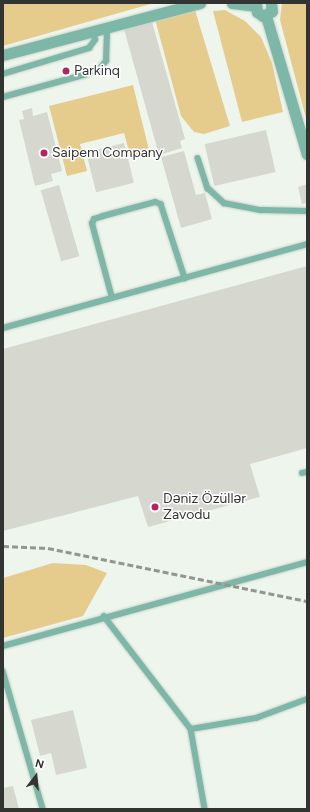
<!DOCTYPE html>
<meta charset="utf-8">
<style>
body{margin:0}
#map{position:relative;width:310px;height:812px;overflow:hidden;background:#edf5ed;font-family:Figtree,sans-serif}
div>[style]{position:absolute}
.green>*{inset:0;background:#e5cc8d}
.building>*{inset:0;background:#d6d8cf;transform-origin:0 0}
.roads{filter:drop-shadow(0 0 1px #cbd2cb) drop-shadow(0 0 1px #cbd2cb)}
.service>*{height:5.5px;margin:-2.75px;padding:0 2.75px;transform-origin:2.75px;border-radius:2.75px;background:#7cb7a7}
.minor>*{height:11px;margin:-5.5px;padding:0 5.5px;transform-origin:5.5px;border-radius:5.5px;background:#7cb7a7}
.rail>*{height:3px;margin-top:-1.5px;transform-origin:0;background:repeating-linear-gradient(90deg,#919691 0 6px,transparent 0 9px)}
.dots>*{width:11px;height:11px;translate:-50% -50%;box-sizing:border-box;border:2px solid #fff;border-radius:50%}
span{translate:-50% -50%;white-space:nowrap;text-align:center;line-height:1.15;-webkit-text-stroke:3px #fff;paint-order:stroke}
.poi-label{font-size:14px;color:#313431}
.left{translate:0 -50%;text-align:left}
.frame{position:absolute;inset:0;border:4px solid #313431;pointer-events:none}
.north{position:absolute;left:16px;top:756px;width:40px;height:40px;-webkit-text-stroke:3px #fff;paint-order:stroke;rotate:16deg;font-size:11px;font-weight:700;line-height:16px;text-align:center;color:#313431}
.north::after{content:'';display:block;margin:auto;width:14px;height:18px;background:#313431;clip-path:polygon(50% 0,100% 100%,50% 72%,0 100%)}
</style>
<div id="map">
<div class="green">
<div style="clip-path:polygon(3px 3px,154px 3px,3px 46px)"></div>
<div style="clip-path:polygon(282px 3px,307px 3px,307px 122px,280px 20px)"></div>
<div style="clip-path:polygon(195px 10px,230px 126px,204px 134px,194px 132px,181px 116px,155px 19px)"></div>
<div style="clip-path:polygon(225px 10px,245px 21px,261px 37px,272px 63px,283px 112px,242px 122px,213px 11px)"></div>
<div style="clip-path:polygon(133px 85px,150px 154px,131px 159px,124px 133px,80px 144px,87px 171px,67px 176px,49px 106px)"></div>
<div style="clip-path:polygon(53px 563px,86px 565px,107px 573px,83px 616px,3px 638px,3px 578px)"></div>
</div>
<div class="building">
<div style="clip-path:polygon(152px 22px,185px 139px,180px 141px,182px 148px,159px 155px,124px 29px)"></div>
<div style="clip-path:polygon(32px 108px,33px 116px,47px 112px,62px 171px,51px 174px,53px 181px,35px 186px,19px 120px,24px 119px,22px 111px)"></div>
<div style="left:266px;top:130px;width:43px;height:63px;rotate:77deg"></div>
<div style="left:124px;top:143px;width:41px;height:39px;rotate:76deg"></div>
<div style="clip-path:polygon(184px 151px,196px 195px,205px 193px,212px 219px,181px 228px,161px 157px)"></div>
<div style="clip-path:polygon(307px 184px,307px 203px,302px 204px,298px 187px)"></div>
<div style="left:59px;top:185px;width:74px;height:19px;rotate:74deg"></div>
<div style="clip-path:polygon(307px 266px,307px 448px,250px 464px,260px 497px,148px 527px,138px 496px,3px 531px,3px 349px)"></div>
<div style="clip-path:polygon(73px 710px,87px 768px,56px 775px,51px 753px,40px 756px,31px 720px)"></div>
<div style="clip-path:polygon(13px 786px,19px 809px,3px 809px,3px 788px)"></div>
</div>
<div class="roads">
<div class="service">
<div style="left:3px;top:74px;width:90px;rotate:-16.8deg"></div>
<div style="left:89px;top:48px;width:10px;rotate:-53deg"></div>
<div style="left:95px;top:40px;width:10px;rotate:-101deg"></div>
<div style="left:3px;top:97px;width:98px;rotate:-15.3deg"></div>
<div style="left:98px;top:71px;width:13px;rotate:-51deg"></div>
<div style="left:106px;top:61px;width:34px;rotate:-88deg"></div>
<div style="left:198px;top:158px;width:32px;rotate:72deg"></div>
<div style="left:208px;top:188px;width:22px;rotate:43deg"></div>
<div style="left:224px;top:203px;width:38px;rotate:11deg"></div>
<div style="left:261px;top:210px;width:46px;rotate:1.2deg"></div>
<div style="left:112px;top:298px;width:77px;rotate:-105.1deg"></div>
<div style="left:92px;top:224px;width:5px;rotate:-68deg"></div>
<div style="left:94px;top:219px;width:9px;rotate:-18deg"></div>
<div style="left:103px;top:216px;width:54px;rotate:-15.1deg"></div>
<div style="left:155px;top:202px;width:6px;rotate:18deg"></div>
<div style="left:161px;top:204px;width:78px;rotate:72deg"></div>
<div style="left:3px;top:328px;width:315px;rotate:-15.4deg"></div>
<div style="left:302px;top:473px;width:5px;rotate:-11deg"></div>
<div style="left:104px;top:616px;width:143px;rotate:52.4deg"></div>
<div style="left:191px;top:729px;width:66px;rotate:-9.6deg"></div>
<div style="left:256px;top:718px;width:54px;rotate:-20.4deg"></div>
<div style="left:3px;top:646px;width:315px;rotate:-15.4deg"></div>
<div style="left:3px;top:671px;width:144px;rotate:73.8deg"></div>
<div style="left:191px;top:729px;width:81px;rotate:80.1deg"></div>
</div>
<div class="minor">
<div style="left:232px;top:3px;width:23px;rotate:7deg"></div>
<div style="left:256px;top:3px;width:9px;rotate:84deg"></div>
<div style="left:257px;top:12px;width:7px;rotate:34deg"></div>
<div style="left:263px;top:16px;width:10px;rotate:-29deg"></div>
<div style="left:272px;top:11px;width:8px;rotate:-97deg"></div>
<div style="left:266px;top:16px;width:144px;rotate:73.5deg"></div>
<div style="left:3px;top:55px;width:204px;rotate:-14.8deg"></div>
</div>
</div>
<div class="rail">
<div style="left:3px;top:546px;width:45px;rotate:2.5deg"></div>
<div style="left:48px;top:548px;width:264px;rotate:11.6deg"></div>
</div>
<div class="dots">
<div style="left:66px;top:71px;background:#b2255e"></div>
<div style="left:44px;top:153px;background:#b2255e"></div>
<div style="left:155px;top:507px;background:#b2255e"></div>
</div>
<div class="poi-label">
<span class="left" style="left:74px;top:71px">Parkinq</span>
<span class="left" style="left:52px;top:153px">Saipem Company</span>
<span class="left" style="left:163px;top:507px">Dəniz Özüllər<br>Zavodu</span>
</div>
<div class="frame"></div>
<div class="north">N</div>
</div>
